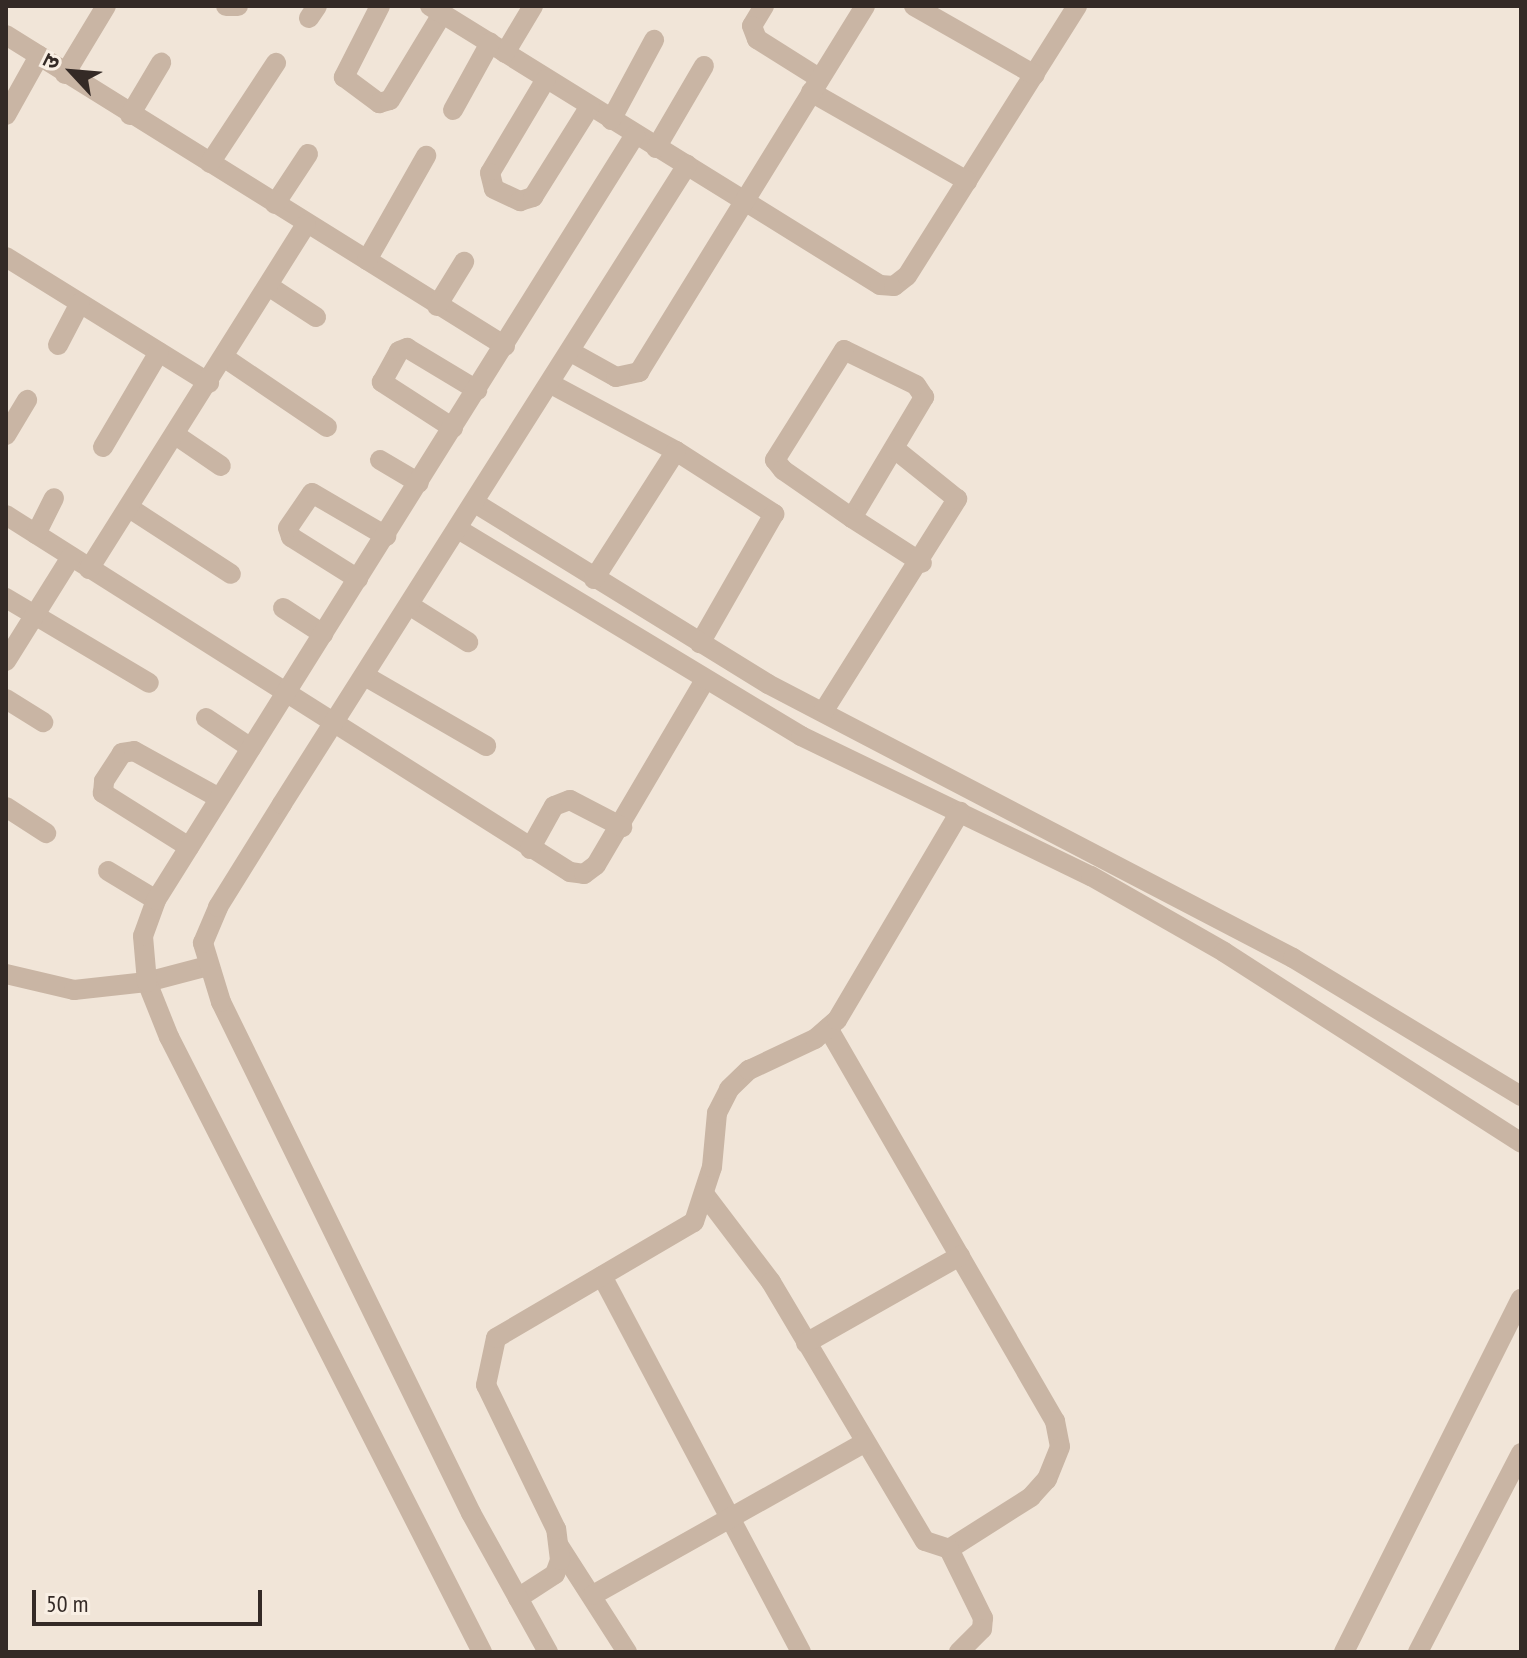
<!DOCTYPE html>
<meta charset="utf-8">
<style>
body{margin:0}
#map{position:relative;width:1527px;height:1658px;overflow:hidden;background:#f1e5d8;font-family:"PT Sans Narrow","Noto Sans Devanagari",sans-serif}
div>[style]{position:absolute}
.minor>*{height:20px;margin:-10px;padding:0 10px;transform-origin:10px;border-radius:10px;background:#c9b5a4}
span{translate:-50% -50%;white-space:nowrap;text-align:center;line-height:1.15;-webkit-text-stroke:8px #f9efe4;paint-order:stroke}
.frame{position:absolute;inset:0;border:8px solid #342a26;pointer-events:none}
.north{position:absolute;left:32px;top:32px;width:80px;height:80px;-webkit-text-stroke:6px #f9efe4;paint-order:stroke;rotate:296deg;font-size:22px;font-weight:700;line-height:32px;text-align:center;color:#342a26}
.north::after{content:'';display:block;margin:auto;width:28px;height:36px;background:#342a26;clip-path:polygon(50% 0,100% 100%,50% 72%,0 100%)}
.scale{position:absolute;left:32px;top:1590px;width:230px;height:36px;box-sizing:border-box;border:4px solid #342a26;border-top:0;padding-left:10px;font-size:24px;line-height:28px;white-space:nowrap;color:#342a26;-webkit-text-stroke:6px #f9efe4;paint-order:stroke}
</style>
<div id="map">
<div class="minor">
<div style="left:226px;top:6px;width:12px"></div>
<div style="left:380px;top:6px;width:80px;rotate:116.9deg"></div>
<div style="left:344px;top:77px;width:44px;rotate:36.6deg"></div>
<div style="left:379px;top:103px;width:11px;rotate:-15deg"></div>
<div style="left:390px;top:100px;width:100px;rotate:-58.8deg"></div>
<div style="left:430px;top:6px;width:529px;rotate:31.8deg"></div>
<div style="left:880px;top:285px;width:14px;rotate:4deg"></div>
<div style="left:894px;top:286px;width:16px;rotate:-38deg"></div>
<div style="left:907px;top:276px;width:319px;rotate:-57.8deg"></div>
<div style="left:764px;top:6px;width:23px;rotate:121deg"></div>
<div style="left:752px;top:26px;width:14px;rotate:69deg"></div>
<div style="left:757px;top:39px;width:73px;rotate:32.2deg"></div>
<div style="left:914px;top:6px;width:139px;rotate:29.7deg"></div>
<div style="left:309px;top:18px;width:14px;rotate:-56deg"></div>
<div style="left:6px;top:35px;width:588px;rotate:31.93deg"></div>
<div style="left:505px;top:53px;width:55px;rotate:-59.2deg"></div>
<div style="left:65px;top:74px;width:79px;rotate:-58.9deg"></div>
<div style="left:546px;top:79px;width:109px;rotate:120.8deg"></div>
<div style="left:490px;top:173px;width:16px;rotate:76deg"></div>
<div style="left:494px;top:189px;width:29px;rotate:25deg"></div>
<div style="left:520px;top:201px;width:14px;rotate:-17deg"></div>
<div style="left:533px;top:197px;width:107px;rotate:-57.9deg"></div>
<div style="left:811px;top:92px;width:180px;rotate:29.7deg"></div>
<div style="left:453px;top:110px;width:77px;rotate:-61.1deg"></div>
<div style="left:6px;top:115px;width:68px;rotate:-60.8deg"></div>
<div style="left:130px;top:115px;width:61px;rotate:-59.2deg"></div>
<div style="left:611px;top:120px;width:91px;rotate:-61.7deg"></div>
<div style="left:656px;top:148px;width:95px;rotate:-59.7deg"></div>
<div style="left:210px;top:163px;width:120px;rotate:-56.6deg"></div>
<div style="left:275px;top:204px;width:60px;rotate:-56.6deg"></div>
<div style="left:6px;top:257px;width:239px;rotate:31.8deg"></div>
<div style="left:367px;top:260px;width:120px;rotate:-60.4deg"></div>
<div style="left:270px;top:287px;width:55px;rotate:33.1deg"></div>
<div style="left:437px;top:306px;width:52px;rotate:-58.5deg"></div>
<div style="left:58px;top:345px;width:47px;rotate:-62.4deg"></div>
<div style="left:571px;top:352px;width:51px;rotate:29.1deg"></div>
<div style="left:616px;top:377px;width:24px;rotate:-12deg"></div>
<div style="left:639px;top:372px;width:430px;rotate:-58.3deg"></div>
<div style="left:225px;top:358px;width:123px;rotate:34.1deg"></div>
<div style="left:551px;top:384px;width:142px;rotate:28.2deg"></div>
<div style="left:676px;top:451px;width:117px;rotate:32.7deg"></div>
<div style="left:774px;top:514px;width:149px;rotate:119.8deg"></div>
<div style="left:453px;top:428px;width:85px;rotate:-147.1deg"></div>
<div style="left:382px;top:382px;width:35px;rotate:-61deg"></div>
<div style="left:399px;top:351px;width:9px;rotate:-21deg"></div>
<div style="left:407px;top:348px;width:82px;rotate:31deg"></div>
<div style="left:6px;top:435px;width:41px;rotate:-59deg"></div>
<div style="left:177px;top:436px;width:53px;rotate:34.3deg"></div>
<div style="left:103px;top:447px;width:110px;rotate:-59.5deg"></div>
<div style="left:380px;top:460px;width:45px;rotate:30.5deg"></div>
<div style="left:475px;top:503px;width:344px;rotate:31.7deg"></div>
<div style="left:768px;top:684px;width:592px;rotate:27.56deg"></div>
<div style="left:1293px;top:958px;width:267px;rotate:31.2deg"></div>
<div style="left:131px;top:509px;width:119px;rotate:33deg"></div>
<div style="left:6px;top:515px;width:667px;rotate:32.33deg"></div>
<div style="left:570px;top:872px;width:14px;rotate:8deg"></div>
<div style="left:584px;top:874px;width:15px;rotate:-37deg"></div>
<div style="left:596px;top:865px;width:212px;rotate:-59.5deg"></div>
<div style="left:852px;top:518px;width:141px;rotate:-59.2deg"></div>
<div style="left:924px;top:397px;width:14px;rotate:-124deg"></div>
<div style="left:916px;top:385px;width:80px;rotate:-154.1deg"></div>
<div style="left:844px;top:350px;width:130px;rotate:122.1deg"></div>
<div style="left:775px;top:460px;width:13px;rotate:51deg"></div>
<div style="left:783px;top:470px;width:84px;rotate:34.8deg"></div>
<div style="left:852px;top:518px;width:83px;rotate:32.7deg"></div>
<div style="left:458px;top:529px;width:401px;rotate:31.1deg"></div>
<div style="left:801px;top:736px;width:322px;rotate:25.8deg"></div>
<div style="left:1091px;top:876px;width:153px;rotate:29.7deg"></div>
<div style="left:1224px;top:952px;width:353px;rotate:32.7deg"></div>
<div style="left:36px;top:534px;width:40px;rotate:-63.4deg"></div>
<div style="left:89px;top:569px;width:407px;rotate:-57.8deg"></div>
<div style="left:358px;top:579px;width:79px;rotate:-147.9deg"></div>
<div style="left:291px;top:537px;width:9px;rotate:-108deg"></div>
<div style="left:288px;top:528px;width:42px;rotate:-55.6deg"></div>
<div style="left:312px;top:493px;width:86px;rotate:30.2deg"></div>
<div style="left:594px;top:579px;width:152px;rotate:-57.4deg"></div>
<div style="left:6px;top:598px;width:166px;rotate:30.7deg"></div>
<div style="left:409px;top:605px;width:70px;rotate:32.1deg"></div>
<div style="left:283px;top:608px;width:48px;rotate:33deg"></div>
<div style="left:6px;top:661px;width:123px;rotate:-58deg"></div>
<div style="left:365px;top:676px;width:140px;rotate:30deg"></div>
<div style="left:6px;top:699px;width:44px;rotate:31.9deg"></div>
<div style="left:823px;top:712px;width:252px;rotate:-57.8deg"></div>
<div style="left:957px;top:499px;width:78px;rotate:-141.2deg"></div>
<div style="left:206px;top:718px;width:54px;rotate:33.7deg"></div>
<div style="left:6px;top:807px;width:48px;rotate:33deg"></div>
<div style="left:189px;top:847px;width:102px;rotate:-147.9deg"></div>
<div style="left:103px;top:793px;width:12px;rotate:-85deg"></div>
<div style="left:104px;top:781px;width:33px;rotate:-57deg"></div>
<div style="left:122px;top:753px;width:12px;rotate:-9deg"></div>
<div style="left:134px;top:751px;width:97px;rotate:28.9deg"></div>
<div style="left:530px;top:849px;width:49px;rotate:-60.8deg"></div>
<div style="left:554px;top:806px;width:17px;rotate:-21deg"></div>
<div style="left:570px;top:800px;width:59px;rotate:27.4deg"></div>
<div style="left:108px;top:871px;width:56px;rotate:31.1deg"></div>
<div style="left:6px;top:974px;width:70px;rotate:13.2deg"></div>
<div style="left:74px;top:990px;width:73px;rotate:-6.3deg"></div>
<div style="left:147px;top:982px;width:63px;rotate:-14.7deg"></div>
<div style="left:828px;top:1028px;width:454px;rotate:60deg"></div>
<div style="left:1055px;top:1421px;width:26px;rotate:79deg"></div>
<div style="left:1060px;top:1447px;width:35px;rotate:112deg"></div>
<div style="left:1047px;top:1479px;width:24px;rotate:132deg"></div>
<div style="left:1031px;top:1497px;width:97px;rotate:147.6deg"></div>
<div style="left:949px;top:1549px;width:77px;rotate:63.8deg"></div>
<div style="left:983px;top:1618px;width:11px;rotate:95deg"></div>
<div style="left:982px;top:1629px;width:33px;rotate:135deg"></div>
<div style="left:705px;top:1195px;width:109px;rotate:52.8deg"></div>
<div style="left:771px;top:1282px;width:301px;rotate:59.3deg"></div>
<div style="left:925px;top:1541px;width:25px;rotate:18deg"></div>
<div style="left:602px;top:1276px;width:425px;rotate:62.1deg"></div>
<div style="left:806px;top:1343px;width:177px;rotate:-29.5deg"></div>
<div style="left:559px;top:1546px;width:126px;rotate:57.3deg"></div>
<div style="left:593px;top:1595px;width:311px;rotate:-29.3deg"></div>
<div style="left:518px;top:1598px;width:44px;rotate:-33deg"></div>
<div style="left:555px;top:1574px;width:15px;rotate:-70deg"></div>
<div style="left:560px;top:1560px;width:31px;rotate:-97deg"></div>
<div style="left:556px;top:1529px;width:160px;rotate:-115.9deg"></div>
<div style="left:486px;top:1385px;width:48px;rotate:-78deg"></div>
<div style="left:496px;top:1338px;width:229px;rotate:-30.4deg"></div>
<div style="left:694px;top:1222px;width:58px;rotate:-71.9deg"></div>
<div style="left:712px;top:1167px;width:54px;rotate:-84.7deg"></div>
<div style="left:717px;top:1113px;width:27px;rotate:-63deg"></div>
<div style="left:729px;top:1089px;width:28px;rotate:-44deg"></div>
<div style="left:749px;top:1070px;width:73px;rotate:-25.2deg"></div>
<div style="left:815px;top:1039px;width:29px;rotate:-41deg"></div>
<div style="left:837px;top:1020px;width:242px;rotate:-59.4deg"></div>
<div style="left:482px;top:1652px;width:690px;rotate:-116.97deg"></div>
<div style="left:169px;top:1037px;width:59px;rotate:-111.8deg"></div>
<div style="left:147px;top:982px;width:46px;rotate:-95deg"></div>
<div style="left:143px;top:936px;width:38px;rotate:-70deg"></div>
<div style="left:156px;top:900px;width:903px;rotate:-57.95deg"></div>
<div style="left:548px;top:1652px;width:159px;rotate:-119deg"></div>
<div style="left:471px;top:1513px;width:569px;rotate:-116.07deg"></div>
<div style="left:221px;top:1002px;width:62px;rotate:-107deg"></div>
<div style="left:203px;top:943px;width:39px;rotate:-67deg"></div>
<div style="left:218px;top:907px;width:121px;rotate:-58.1deg"></div>
<div style="left:282px;top:804px;width:757px;rotate:-57.63deg"></div>
<div style="left:1344px;top:1652px;width:395px;rotate:-63.4deg"></div>
<div style="left:1418px;top:1652px;width:224px;rotate:-62.6deg"></div>
</div>
<div class="frame"></div>
<div class="north">उ</div>
<div class="scale">50 m</div>
</div>
